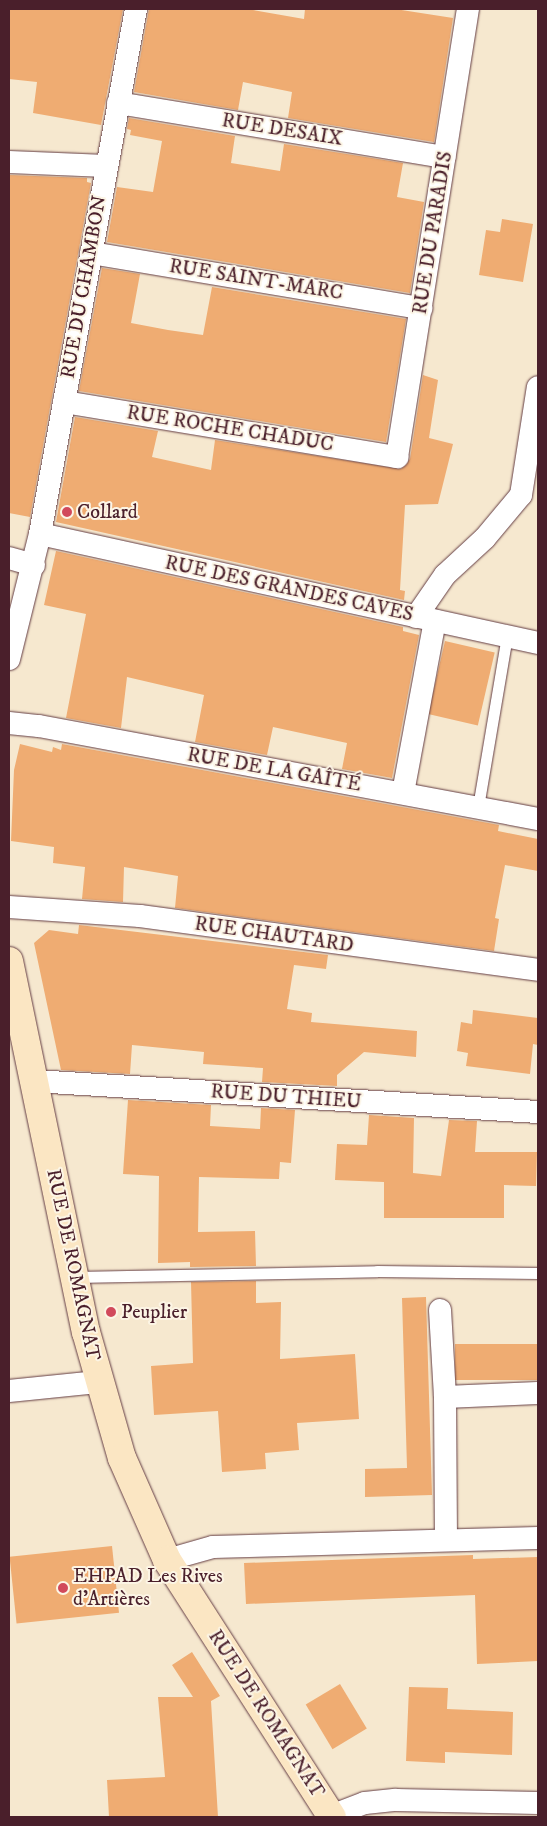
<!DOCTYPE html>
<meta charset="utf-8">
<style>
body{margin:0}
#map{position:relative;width:547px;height:1826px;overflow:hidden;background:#f6e8cf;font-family:"IM FELL DW Pica",serif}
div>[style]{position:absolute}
.building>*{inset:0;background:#efac72;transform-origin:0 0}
.roads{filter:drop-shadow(0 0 1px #643d44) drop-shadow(0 0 1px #643d44)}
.service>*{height:11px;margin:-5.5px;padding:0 5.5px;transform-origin:5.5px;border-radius:5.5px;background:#fff}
.minor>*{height:22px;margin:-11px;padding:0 11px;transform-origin:11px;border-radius:11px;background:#fff}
.secondary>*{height:28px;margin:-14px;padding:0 14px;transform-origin:14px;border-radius:14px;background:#fbe6c3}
.dots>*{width:14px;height:14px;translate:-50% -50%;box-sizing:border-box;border:2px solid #fcf5e5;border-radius:50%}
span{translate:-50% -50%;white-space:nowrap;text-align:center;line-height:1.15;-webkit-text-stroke:4px #fcf5e5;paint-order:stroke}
.street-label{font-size:20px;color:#4a1f2b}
.poi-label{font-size:20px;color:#4a1f2b}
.left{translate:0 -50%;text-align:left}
.frame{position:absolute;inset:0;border:10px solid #4a1f2b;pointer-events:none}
</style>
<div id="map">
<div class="building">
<div style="clip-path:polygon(9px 9px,123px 9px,101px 125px,33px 113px,37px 82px,9px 79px)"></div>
<div style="clip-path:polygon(149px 9px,247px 9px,304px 19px,305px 9px,395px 9px,453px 18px,434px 142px,288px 118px,292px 92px,243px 82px,238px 110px,134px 92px)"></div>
<div style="clip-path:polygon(129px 118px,235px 136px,231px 163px,280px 171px,284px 144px,403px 163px,397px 197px,424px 202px,410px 293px,107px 242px,117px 187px,153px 192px,162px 141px,130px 135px,131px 130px,127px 129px)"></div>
<div style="clip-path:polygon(9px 175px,87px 178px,87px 182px,91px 183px,30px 517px,9px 513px)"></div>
<div style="clip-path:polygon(502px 219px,533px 224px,523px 282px,479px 275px,486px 230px,500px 232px)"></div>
<div style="clip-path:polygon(102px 268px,140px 274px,131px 323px,168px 330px,203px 335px,212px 287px,406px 319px,386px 442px,79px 391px)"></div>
<div style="clip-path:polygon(423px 375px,438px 380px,429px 438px,453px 444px,438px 504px,405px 505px,400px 590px,405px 591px,404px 600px,56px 522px,75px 417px,158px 431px,152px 457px,211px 470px,215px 440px,401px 469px,410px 459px)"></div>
<div style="clip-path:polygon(56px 551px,403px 627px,403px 631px,419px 635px,392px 778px,342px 769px,347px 743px,273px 727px,267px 755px,195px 742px,204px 695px,127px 677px,121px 728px,66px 718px,86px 614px,44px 605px)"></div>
<div style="left:445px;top:641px;width:51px;height:75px;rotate:13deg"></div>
<div style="clip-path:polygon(20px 744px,52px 752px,53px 747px,61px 750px,62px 744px,499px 825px,498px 831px,538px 839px,538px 871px,505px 865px,495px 918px,499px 919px,494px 951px,175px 908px,178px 876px,124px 867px,123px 902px,82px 899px,85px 867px,53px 863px,54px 847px,11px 841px,14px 770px)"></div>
<div style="clip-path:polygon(79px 925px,328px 955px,326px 969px,294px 965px,287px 1009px,312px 1013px,311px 1022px,417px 1031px,416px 1057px,364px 1052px,337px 1075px,337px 1086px,262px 1082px,263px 1068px,203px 1064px,204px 1052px,132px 1045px,130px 1074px,61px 1070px,34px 943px,49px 930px,78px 934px)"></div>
<div style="clip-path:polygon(473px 1010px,538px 1018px,538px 1045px,533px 1044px,530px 1074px,466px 1066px,468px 1053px,457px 1051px,461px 1022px,472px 1024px)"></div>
<div style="clip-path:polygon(128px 1100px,211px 1105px,210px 1126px,260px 1129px,261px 1108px,295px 1110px,291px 1163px,280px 1162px,279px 1179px,199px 1177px,198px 1232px,255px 1231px,256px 1266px,190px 1267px,190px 1262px,158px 1263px,159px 1176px,123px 1174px)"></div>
<div style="clip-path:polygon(369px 1115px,414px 1118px,413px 1173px,441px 1176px,449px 1120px,477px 1121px,475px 1152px,537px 1152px,536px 1186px,504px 1185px,504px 1218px,384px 1218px,384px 1182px,335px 1180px,337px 1144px,367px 1145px)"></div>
<div style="clip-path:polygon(256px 1281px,256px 1303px,281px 1302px,280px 1359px,355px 1354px,359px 1419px,297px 1423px,299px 1450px,265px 1453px,266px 1469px,222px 1472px,218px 1411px,154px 1415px,151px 1366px,193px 1363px,191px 1282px)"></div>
<div style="clip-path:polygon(426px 1297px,432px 1495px,365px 1497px,365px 1469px,407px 1468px,402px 1298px)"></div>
<div style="left:538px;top:1344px;width:36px;height:83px;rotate:90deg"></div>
<div style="left:112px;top:1546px;width:67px;height:103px;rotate:84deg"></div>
<div style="clip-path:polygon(473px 1555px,473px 1559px,538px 1557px,538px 1661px,477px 1664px,475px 1595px,246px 1604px,244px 1563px)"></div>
<div style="clip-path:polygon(192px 1652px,220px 1696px,211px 1701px,218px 1817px,109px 1817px,107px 1780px,165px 1777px,158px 1697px,193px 1697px,172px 1665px)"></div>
<div style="left:340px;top:1684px;width:52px;height:40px;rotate:59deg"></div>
<div style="clip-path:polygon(409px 1687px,448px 1688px,447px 1709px,513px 1712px,512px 1755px,445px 1752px,445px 1763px,406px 1761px)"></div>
</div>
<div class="roads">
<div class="service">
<div style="left:478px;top:807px;width:173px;rotate:-80.4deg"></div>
<div style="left:75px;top:1277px;width:302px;rotate:-1.1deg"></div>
<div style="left:377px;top:1271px;width:161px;rotate:0.7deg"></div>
</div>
<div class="minor">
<div style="left:118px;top:103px;width:331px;rotate:9.4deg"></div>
<div style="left:9px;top:162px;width:97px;rotate:2.4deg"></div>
<div style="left:91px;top:253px;width:335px;rotate:9.5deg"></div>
<div style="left:64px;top:402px;width:338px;rotate:9.4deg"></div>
<div style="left:397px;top:457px;width:454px;rotate:-81deg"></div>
<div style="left:40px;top:534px;width:510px;rotate:12.35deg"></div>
<div style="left:9px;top:558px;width:26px;rotate:16deg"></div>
<div style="left:416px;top:617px;width:51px;rotate:-55.4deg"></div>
<div style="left:445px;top:575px;width:54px;rotate:-42.8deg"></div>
<div style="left:485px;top:538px;width:56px;rotate:-50.1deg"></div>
<div style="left:521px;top:495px;width:109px;rotate:-81.1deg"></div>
<div style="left:9px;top:659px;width:129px;rotate:-76.1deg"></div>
<div style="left:40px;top:534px;width:534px;rotate:-79.64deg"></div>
<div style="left:9px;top:723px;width:30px;rotate:6deg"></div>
<div style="left:39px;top:726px;width:508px;rotate:10.56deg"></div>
<div style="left:403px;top:793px;width:175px;rotate:-79.5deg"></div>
<div style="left:9px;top:907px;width:131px;rotate:3.9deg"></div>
<div style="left:140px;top:916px;width:402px;rotate:7.7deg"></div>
<div style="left:34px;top:1081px;width:505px;rotate:3.52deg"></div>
<div style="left:440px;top:1310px;width:87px;rotate:86.7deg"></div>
<div style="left:445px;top:1397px;width:142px;rotate:89.6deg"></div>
<div style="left:9px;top:1391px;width:89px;rotate:-5.8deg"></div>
<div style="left:445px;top:1397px;width:93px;rotate:-2.5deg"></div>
<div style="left:167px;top:1560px;width:48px;rotate:-15.8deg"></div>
<div style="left:213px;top:1547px;width:325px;rotate:-1.6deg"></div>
<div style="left:331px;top:1816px;width:36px;rotate:-21deg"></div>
<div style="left:365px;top:1803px;width:31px;rotate:-6deg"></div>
<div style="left:396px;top:1800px;width:142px;rotate:1.2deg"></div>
</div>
<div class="secondary">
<div style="left:9px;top:961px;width:379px;rotate:78.3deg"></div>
<div style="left:86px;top:1332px;width:131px;rotate:74.1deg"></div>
<div style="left:122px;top:1458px;width:111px;rotate:66.2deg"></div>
<div style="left:167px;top:1560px;width:305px;rotate:57.3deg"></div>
</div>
</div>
<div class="dots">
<div style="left:67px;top:512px;background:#d1495b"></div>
<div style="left:111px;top:1312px;background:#d1495b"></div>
<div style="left:63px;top:1588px;background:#d1495b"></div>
</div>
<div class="street-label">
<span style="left:282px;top:130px;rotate:9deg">RUE DESAIX</span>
<span style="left:433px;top:233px;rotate:-81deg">RUE DU PARADIS</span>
<span style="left:256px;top:280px;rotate:9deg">RUE SAINT-MARC</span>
<span style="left:84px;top:287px;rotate:-80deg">RUE DU CHAMBON</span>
<span style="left:230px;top:429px;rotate:9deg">RUE ROCHE CHADUC</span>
<span style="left:289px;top:589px;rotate:12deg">RUE DES GRANDES CAVES</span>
<span style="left:274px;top:770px;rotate:10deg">RUE DE LA GAÎTÉ</span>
<span style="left:274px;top:935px;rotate:8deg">RUE CHAUTARD</span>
<span style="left:286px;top:1097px;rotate:4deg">RUE DU THIEU</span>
<span style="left:73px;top:1265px;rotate:78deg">RUE DE ROMAGNAT</span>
<span style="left:266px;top:1714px;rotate:57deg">RUE DE ROMAGNAT</span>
</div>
<div class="poi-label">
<span class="left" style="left:77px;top:512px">Collard</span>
<span class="left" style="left:121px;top:1312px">Peuplier</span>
<span class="left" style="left:73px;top:1588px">EHPAD Les Rives<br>d'Artières</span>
</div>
<div class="frame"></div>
</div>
